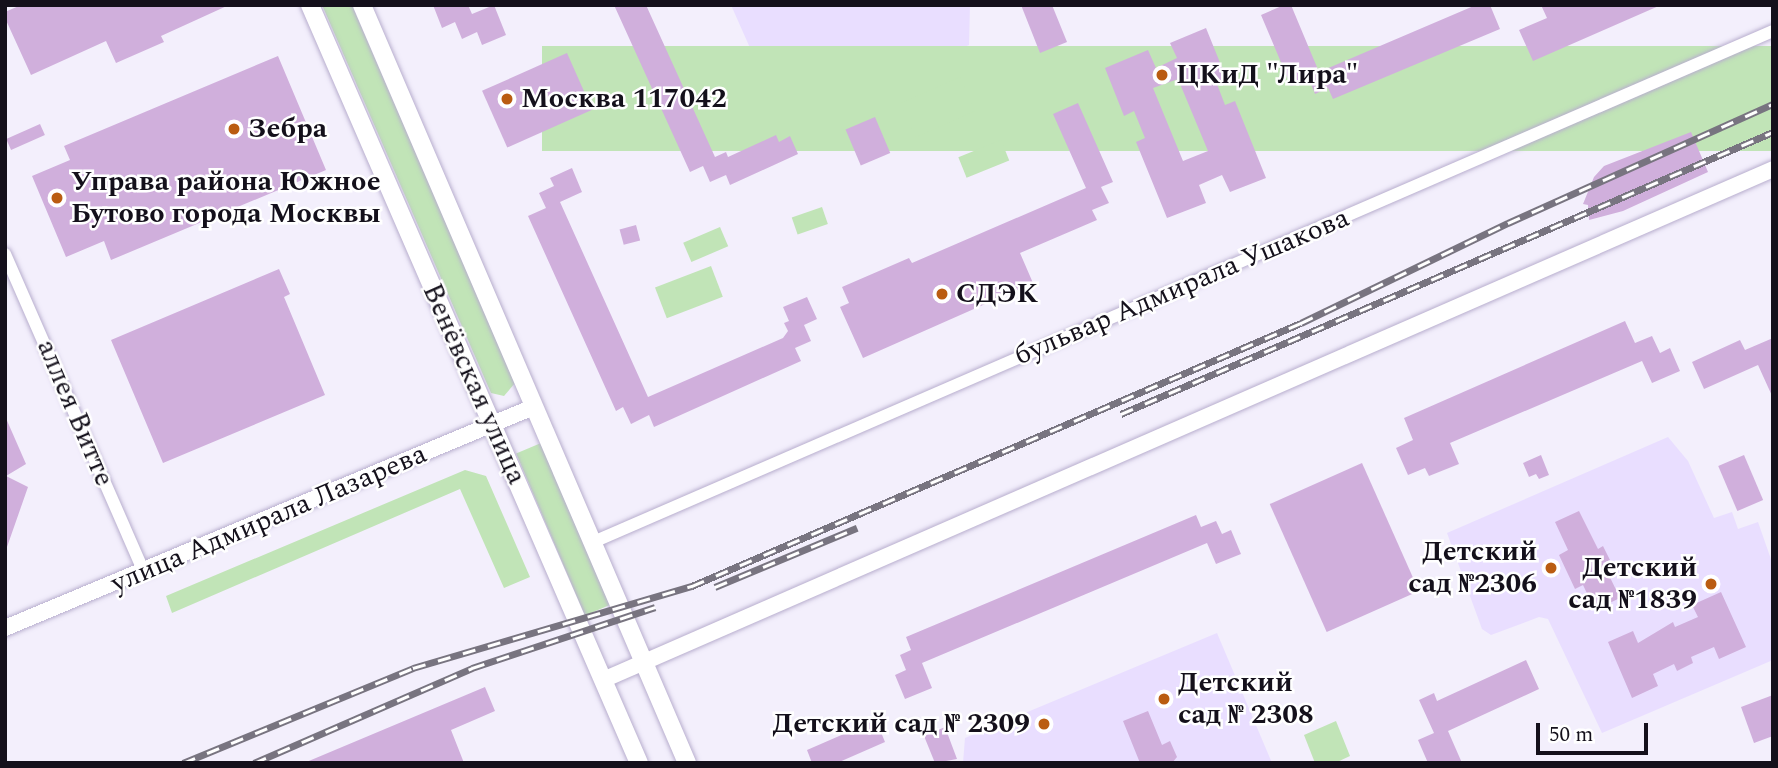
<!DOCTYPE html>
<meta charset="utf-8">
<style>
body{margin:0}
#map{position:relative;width:1778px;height:768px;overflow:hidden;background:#f3effc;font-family:Spectral,serif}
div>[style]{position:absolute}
.built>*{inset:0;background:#e9deff}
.green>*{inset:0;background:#c1e4b7;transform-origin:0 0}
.building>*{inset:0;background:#d0afdc;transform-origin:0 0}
.roads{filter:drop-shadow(0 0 2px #b8aece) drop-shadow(0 0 2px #b8aece)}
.minor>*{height:12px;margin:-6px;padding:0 6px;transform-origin:6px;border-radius:6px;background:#fff}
.tertiary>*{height:16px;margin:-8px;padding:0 8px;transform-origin:8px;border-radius:8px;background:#fff}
.secondary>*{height:18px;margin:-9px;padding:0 9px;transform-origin:9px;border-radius:9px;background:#fff}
.rail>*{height:7px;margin-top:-3.5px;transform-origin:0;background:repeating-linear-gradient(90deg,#fff 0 13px,#787480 0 26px);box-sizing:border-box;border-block:2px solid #787480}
.dots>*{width:19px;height:19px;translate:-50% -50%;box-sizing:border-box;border:4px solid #fff;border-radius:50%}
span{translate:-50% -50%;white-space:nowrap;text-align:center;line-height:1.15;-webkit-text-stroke:5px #fff;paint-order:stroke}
.poi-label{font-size:28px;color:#14101b;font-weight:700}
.left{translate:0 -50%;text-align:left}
.right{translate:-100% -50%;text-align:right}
.street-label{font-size:28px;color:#14101b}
.frame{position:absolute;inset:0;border:7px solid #14101b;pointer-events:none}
.scale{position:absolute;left:1536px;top:723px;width:112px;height:32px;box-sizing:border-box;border:4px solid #14101b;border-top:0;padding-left:9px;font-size:21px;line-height:24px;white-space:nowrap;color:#14101b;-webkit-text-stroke:5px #fff;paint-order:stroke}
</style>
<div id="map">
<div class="built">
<div style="clip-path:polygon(731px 5px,970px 5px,969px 45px,814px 113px,791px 53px,758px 66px)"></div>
<div style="clip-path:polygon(1668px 437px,1688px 461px,1714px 518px,1732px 512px,1738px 529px,1758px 522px,1773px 565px,1773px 660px,1602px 733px,1548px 619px,1539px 617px,1491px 635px,1482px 629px,1447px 533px)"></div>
<div style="clip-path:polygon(1217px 633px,1272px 763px,963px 763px,965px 738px)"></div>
</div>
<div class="green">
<div style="clip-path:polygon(322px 5px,352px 5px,515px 383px,504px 396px,491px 393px)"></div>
<div style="left:1773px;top:46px;width:105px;height:1231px;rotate:90deg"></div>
<div style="left:960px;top:77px;width:37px;height:65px;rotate:66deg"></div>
<div style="left:1001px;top:140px;width:22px;height:46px;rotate:68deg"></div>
<div style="left:822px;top:207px;width:18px;height:32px;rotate:71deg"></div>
<div style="left:720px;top:227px;width:21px;height:40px;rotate:67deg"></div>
<div style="left:711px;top:266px;width:33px;height:60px;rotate:69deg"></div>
<div style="left:541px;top:443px;width:176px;height:27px;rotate:67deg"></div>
<div style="clip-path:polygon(465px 470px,486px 476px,530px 577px,504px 588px,460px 489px,172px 613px,166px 596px)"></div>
<div style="clip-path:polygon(1336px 721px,1350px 756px,1335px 763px,1315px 763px,1304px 735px)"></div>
</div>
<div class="building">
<div style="clip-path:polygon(21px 5px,229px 5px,161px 36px,164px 42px,116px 63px,106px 41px,31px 75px,5px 18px,5px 12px)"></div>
<div style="clip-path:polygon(433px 5px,468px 5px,472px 14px,494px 5px,506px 35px,482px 45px,477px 32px,462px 39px,455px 22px,442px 28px)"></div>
<div style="clip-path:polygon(614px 5px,646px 5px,715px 157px,726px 152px,728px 157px,776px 135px,779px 142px,790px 136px,798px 154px,730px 185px,726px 175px,710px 182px,703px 166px,690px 172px)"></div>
<div style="clip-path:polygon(1021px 5px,1052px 5px,1067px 42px,1040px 53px)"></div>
<div style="clip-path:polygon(1284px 5px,1291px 5px,1319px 72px,1476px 5px,1490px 5px,1500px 29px,1333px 99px,1328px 88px,1315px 94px,1309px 79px,1291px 86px,1261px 15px)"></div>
<div style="clip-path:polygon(1541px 5px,1661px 5px,1533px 61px,1519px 30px,1547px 18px)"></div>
<div style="clip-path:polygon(evenodd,1206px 28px,1227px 80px,1217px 84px,1225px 105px,1235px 101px,1266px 178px,1230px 192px,1222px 175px,1199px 185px,1206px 203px,1167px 218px,1136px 142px,1145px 138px,1134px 111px,1124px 116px,1105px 68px,1148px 50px,1156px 68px,1177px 58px,1170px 43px,1206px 28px,1178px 79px,1208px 151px,1183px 161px,1153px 88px,1178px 79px)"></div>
<div style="left:567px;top:53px;width:62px;height:93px;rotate:66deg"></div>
<div style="clip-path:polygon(278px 56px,326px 170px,111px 260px,104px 241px,66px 257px,32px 176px,70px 160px,64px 146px)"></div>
<div style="clip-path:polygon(1078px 103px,1113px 182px,1101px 187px,1109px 203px,1092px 210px,1097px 220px,1020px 253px,1033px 283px,863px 358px,840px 307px,849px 303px,842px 287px,909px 258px,912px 263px,1086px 188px,1053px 114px)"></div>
<div style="left:875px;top:117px;width:39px;height:32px;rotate:67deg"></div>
<div style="left:40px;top:124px;width:12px;height:37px;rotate:66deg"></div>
<div style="clip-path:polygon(1691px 132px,1708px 172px,1623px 211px,1589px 220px,1588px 205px,1583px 204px,1594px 177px,1604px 166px)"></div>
<div style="clip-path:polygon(572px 168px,582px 192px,560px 202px,648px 397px,783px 338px,788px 331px,784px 323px,789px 321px,783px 307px,807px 297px,817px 319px,804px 325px,811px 341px,795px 348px,801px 361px,654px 427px,649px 415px,631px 424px,623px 407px,616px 411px,528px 216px,546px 208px,539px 193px,554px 186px,550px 178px)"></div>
<div style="left:636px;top:225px;width:16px;height:17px;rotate:75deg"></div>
<div style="clip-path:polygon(279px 269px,290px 294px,284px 297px,325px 395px,163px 463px,111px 340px)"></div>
<div style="clip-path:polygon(1625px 321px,1635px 343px,1652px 336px,1660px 353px,1670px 348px,1680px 371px,1652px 383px,1642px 361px,1450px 443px,1459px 464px,1429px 476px,1425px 468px,1408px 475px,1396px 448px,1413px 440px,1404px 418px)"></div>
<div style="clip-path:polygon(1773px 338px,1773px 398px,1758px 365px,1704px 389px,1692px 362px,1740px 340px,1745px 350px)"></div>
<div style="clip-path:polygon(5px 416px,26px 464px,6px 476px,28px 487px,7px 547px)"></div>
<div style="clip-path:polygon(1541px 455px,1549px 475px,1539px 479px,1536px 474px,1529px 477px,1523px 463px)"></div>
<div style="left:1744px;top:455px;width:49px;height:28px;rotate:67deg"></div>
<div style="left:1362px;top:463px;width:140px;height:101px;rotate:66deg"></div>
<div style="clip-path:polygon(1579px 511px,1598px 549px,1603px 546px,1610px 560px,1603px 563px,1620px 598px,1595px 610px,1583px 585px,1575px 589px,1559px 555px,1568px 550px,1555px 522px)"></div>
<div style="clip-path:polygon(1196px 515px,1201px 527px,1216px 521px,1222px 534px,1231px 530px,1241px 554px,1216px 564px,1207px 543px,922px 663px,932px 688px,905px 699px,895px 675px,906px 670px,900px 655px,911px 650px,906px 637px)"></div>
<div style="clip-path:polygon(1721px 592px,1746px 647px,1719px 659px,1714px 647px,1691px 657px,1693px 663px,1677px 671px,1674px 664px,1653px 674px,1658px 686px,1632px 698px,1608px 642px,1633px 631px,1638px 643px,1673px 622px,1675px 627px,1698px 617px,1692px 605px)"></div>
<div style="clip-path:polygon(1526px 660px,1539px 689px,1448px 731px,1462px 763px,1428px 763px,1418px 740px,1434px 733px,1419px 700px,1434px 693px,1437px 701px)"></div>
<div style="clip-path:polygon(485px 687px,495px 711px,451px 730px,464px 763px,304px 763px)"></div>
<div style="clip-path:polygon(1773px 695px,1773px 736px,1754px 743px,1741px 707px)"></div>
<div style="clip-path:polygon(1148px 711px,1162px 745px,1170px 741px,1177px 757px,1172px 763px,1140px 763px,1123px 721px)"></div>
<div style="clip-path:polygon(876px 720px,885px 742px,837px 763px,812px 763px,807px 750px)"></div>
<div style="clip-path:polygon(945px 727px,957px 759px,935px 763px,924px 736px)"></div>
</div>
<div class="roads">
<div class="minor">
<div style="left:5px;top:254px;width:347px;rotate:66.4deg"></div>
<div style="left:591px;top:543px;width:1288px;rotate:-23.42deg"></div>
</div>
<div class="tertiary">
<div style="left:5px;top:628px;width:570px;rotate:-22.7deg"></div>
<div style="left:603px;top:680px;width:1277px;rotate:-23.59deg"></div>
</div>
<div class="secondary">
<div style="left:310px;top:5px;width:826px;rotate:66.54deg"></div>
<div style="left:362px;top:5px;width:825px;rotate:66.79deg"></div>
</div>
</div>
<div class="rail">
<div style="left:1121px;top:414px;width:710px;rotate:-23.39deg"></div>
<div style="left:715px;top:587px;width:154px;rotate:-22.6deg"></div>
<div style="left:183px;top:763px;width:249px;rotate:-22.4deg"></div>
<div style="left:413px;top:668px;width:291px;rotate:-16.4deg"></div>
<div style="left:692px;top:586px;width:663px;rotate:-23.36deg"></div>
<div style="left:1301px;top:323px;width:230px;rotate:-25.8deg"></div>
<div style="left:1508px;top:223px;width:290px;rotate:-24.2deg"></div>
<div style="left:254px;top:763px;width:238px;rotate:-23.5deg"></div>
<div style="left:472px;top:668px;width:193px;rotate:-18.4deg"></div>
</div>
<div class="dots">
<div style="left:1162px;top:75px;background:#ba5c11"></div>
<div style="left:507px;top:99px;background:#ba5c11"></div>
<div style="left:234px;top:129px;background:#ba5c11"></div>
<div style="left:57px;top:198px;background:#ba5c11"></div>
<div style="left:942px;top:294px;background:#ba5c11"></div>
<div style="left:1551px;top:568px;background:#ba5c11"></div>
<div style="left:1711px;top:584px;background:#ba5c11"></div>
<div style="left:1164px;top:699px;background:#ba5c11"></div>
<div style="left:1044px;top:724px;background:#ba5c11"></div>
</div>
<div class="poi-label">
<span class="left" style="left:1176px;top:75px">ЦКиД "Лира"</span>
<span class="left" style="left:521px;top:99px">Москва 117042</span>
<span class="left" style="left:248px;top:129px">Зебра</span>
<span class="left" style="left:71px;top:198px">Управа района Южное<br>Бутово города Москвы</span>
<span class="left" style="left:956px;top:294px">СДЭК</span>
<span class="right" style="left:1537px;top:568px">Детский<br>сад №2306</span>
<span class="right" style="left:1697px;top:584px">Детский<br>сад №1839</span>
<span class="left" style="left:1178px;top:699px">Детский<br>сад № 2308</span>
<span class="right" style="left:1030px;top:724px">Детский сад № 2309</span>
</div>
<div class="street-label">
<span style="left:1182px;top:287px;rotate:-23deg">бульвар Адмирала Ушакова</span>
<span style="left:474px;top:384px;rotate:66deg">Венёвская улица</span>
<span style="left:75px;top:413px;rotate:67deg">аллея Витте</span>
<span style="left:269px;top:519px;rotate:-23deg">улица Адмирала Лазарева</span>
</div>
<div class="frame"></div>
<div class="scale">50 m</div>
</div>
